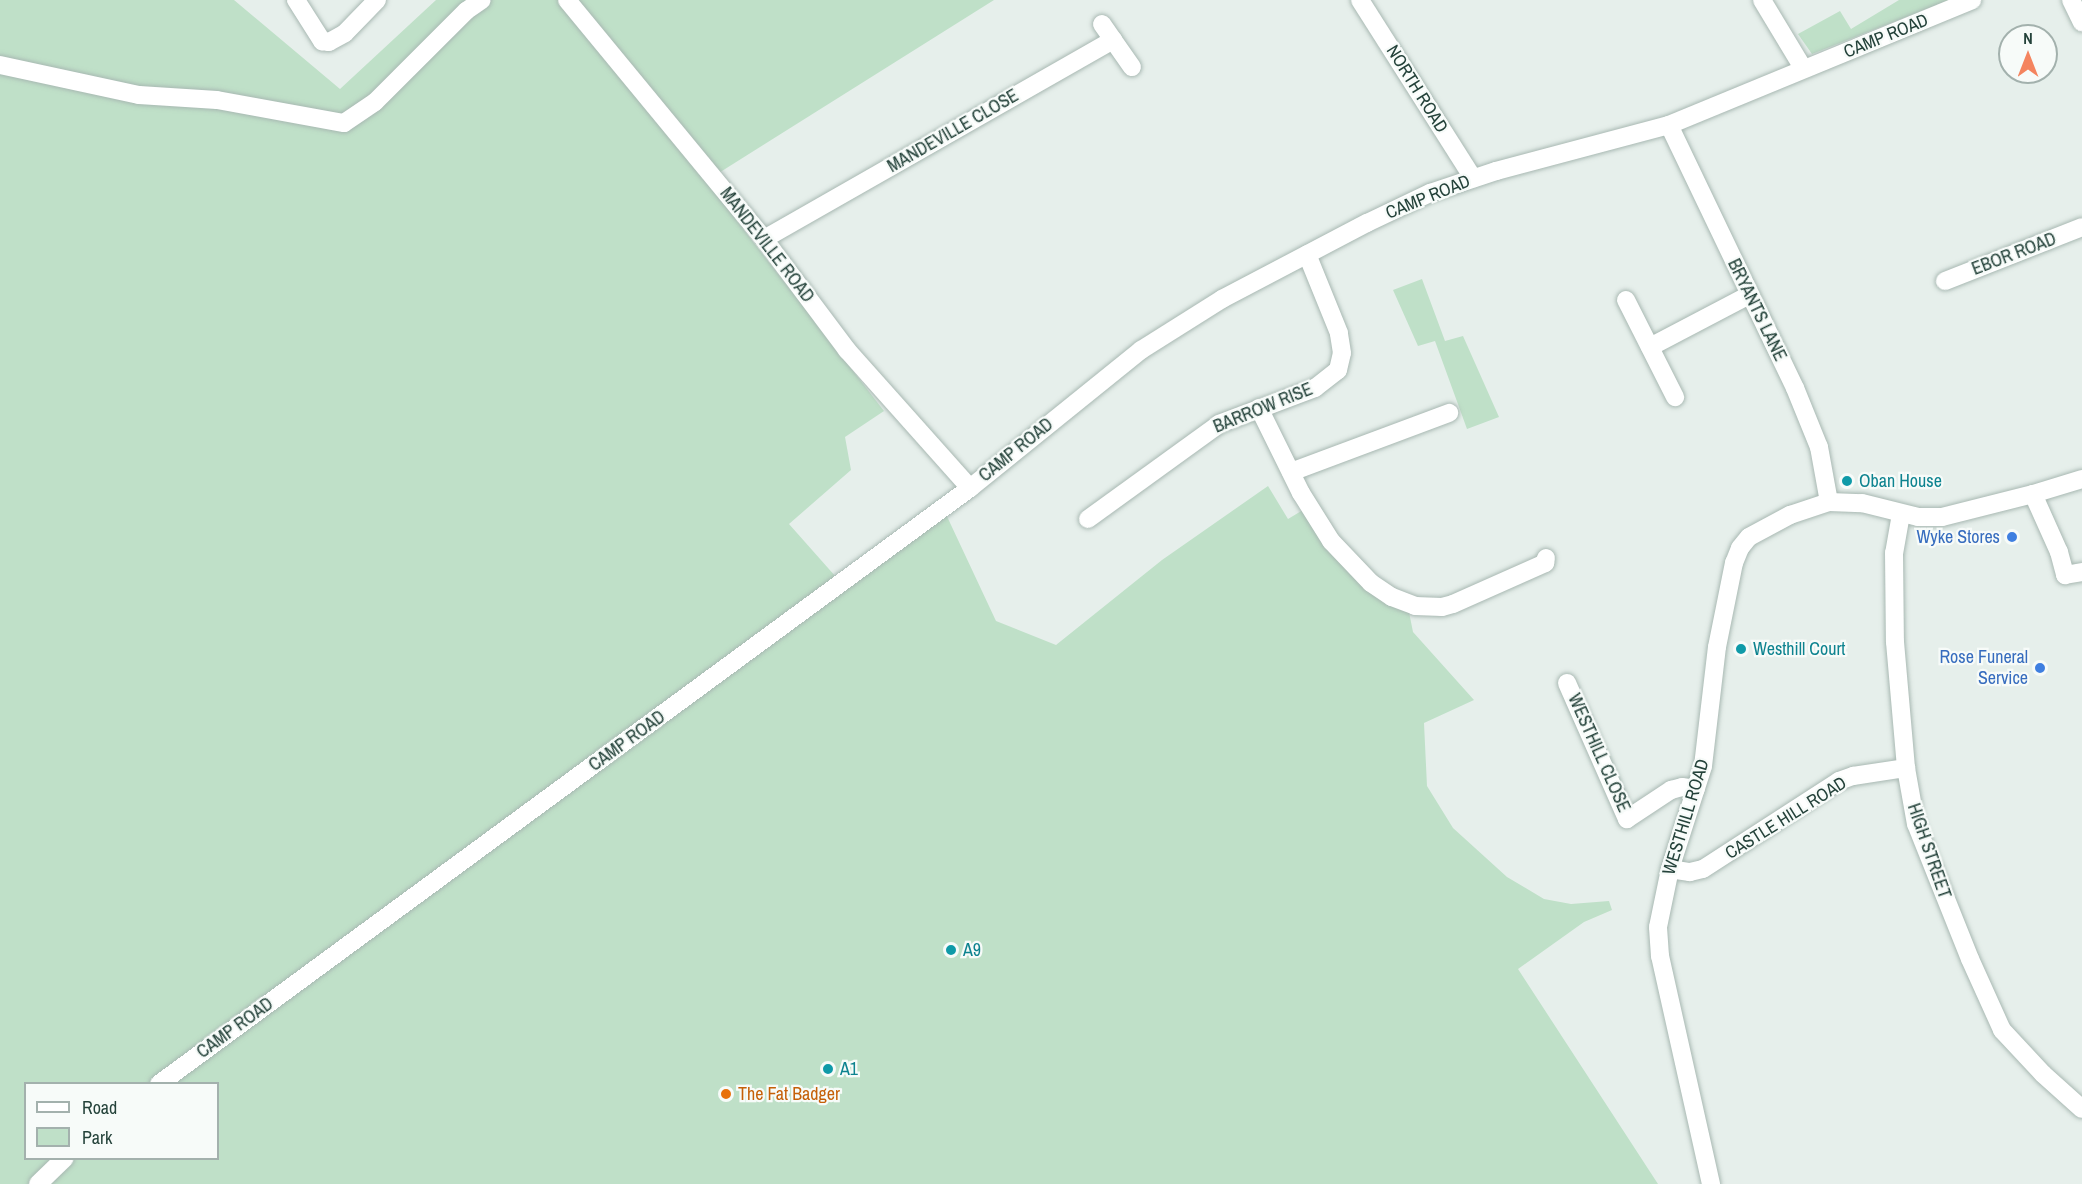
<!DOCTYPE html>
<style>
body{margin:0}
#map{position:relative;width:2082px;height:1184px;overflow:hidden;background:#e6efeb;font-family:"Archivo Narrow",sans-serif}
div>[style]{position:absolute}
.green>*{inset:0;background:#bfe0c8}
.roads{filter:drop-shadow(0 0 2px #a8b8b2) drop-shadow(0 0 2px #a8b8b2)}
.street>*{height:18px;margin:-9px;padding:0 9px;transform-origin:9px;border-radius:9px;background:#fff}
.dots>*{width:16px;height:16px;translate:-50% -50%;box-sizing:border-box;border:3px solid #f7fbf9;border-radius:50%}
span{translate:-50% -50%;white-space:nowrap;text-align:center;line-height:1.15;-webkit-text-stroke:4.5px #f7fbf9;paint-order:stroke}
.street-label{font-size:18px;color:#24423a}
.culture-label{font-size:18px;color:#0d838f}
.left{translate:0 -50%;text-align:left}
.shop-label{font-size:18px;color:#366cbe}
.right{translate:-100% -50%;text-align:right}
.food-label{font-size:18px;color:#c56008}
.legend{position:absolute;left:24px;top:1082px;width:195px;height:78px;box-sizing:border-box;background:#f7fbf9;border:2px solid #a3b1ad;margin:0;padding:8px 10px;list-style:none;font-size:18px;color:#24423a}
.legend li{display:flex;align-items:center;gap:12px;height:30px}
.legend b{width:30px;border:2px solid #a3b1ad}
.north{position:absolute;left:1998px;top:24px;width:60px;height:60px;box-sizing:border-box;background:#f7fbf9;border:2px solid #a3b1ad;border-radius:50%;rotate:0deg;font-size:16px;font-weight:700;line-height:24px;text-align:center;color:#24423a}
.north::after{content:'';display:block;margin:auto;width:21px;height:27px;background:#f4845f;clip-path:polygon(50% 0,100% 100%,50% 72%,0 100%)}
</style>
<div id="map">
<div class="green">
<div style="clip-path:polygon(evenodd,0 0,234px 0,340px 89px,436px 0,994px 0,706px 181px,884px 411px,845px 437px,851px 470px,789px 524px,836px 577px,944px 510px,996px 621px,1056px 645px,1162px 560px,1268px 486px,1288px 519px,1303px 510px,1408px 607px,1413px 632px,1474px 700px,1424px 723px,1427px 786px,1453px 828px,1507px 877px,1544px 899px,1571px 904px,1609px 901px,1612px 910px,1584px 922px,1518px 969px,1658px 1184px,0 1184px,0 0,26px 1084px,218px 1084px,218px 1158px,26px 1158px,26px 1084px)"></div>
<div style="clip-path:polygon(1899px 0,1949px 0,1812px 54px,1798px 34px,1840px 11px,1851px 29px)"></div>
<div style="clip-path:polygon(1422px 279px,1445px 341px,1463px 336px,1499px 417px,1467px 429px,1435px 341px,1418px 346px,1393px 290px)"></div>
</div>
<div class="roads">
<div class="street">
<div style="left:296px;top:0;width:49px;rotate:57.6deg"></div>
<div style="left:322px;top:41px;width:7px;rotate:8deg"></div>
<div style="left:329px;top:42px;width:18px;rotate:-29deg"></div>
<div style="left:345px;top:33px;width:46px;rotate:-45.9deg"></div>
<div style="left:567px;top:0;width:310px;rotate:50.5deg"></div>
<div style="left:764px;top:239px;width:139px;rotate:53.2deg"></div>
<div style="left:847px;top:350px;width:185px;rotate:48.3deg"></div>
<div style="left:1360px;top:0;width:211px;rotate:57.6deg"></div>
<div style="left:1762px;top:0;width:79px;rotate:58.9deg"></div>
<div style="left:2071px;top:0;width:25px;rotate:64deg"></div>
<div style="left:1102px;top:24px;width:19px;rotate:55deg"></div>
<div style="left:0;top:65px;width:142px;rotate:12.2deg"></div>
<div style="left:139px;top:95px;width:78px;rotate:3.7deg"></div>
<div style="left:217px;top:100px;width:129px;rotate:10.3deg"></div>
<div style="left:344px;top:123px;width:37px;rotate:-34deg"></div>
<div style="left:375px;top:102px;width:129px;rotate:-45deg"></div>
<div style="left:466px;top:11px;width:19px;rotate:-35deg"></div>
<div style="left:1669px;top:125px;width:292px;rotate:64.4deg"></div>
<div style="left:1795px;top:388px;width:64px;rotate:67.9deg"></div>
<div style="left:1819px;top:447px;width:56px;rotate:79.7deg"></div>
<div style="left:764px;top:239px;width:402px;rotate:-29.7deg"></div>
<div style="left:1113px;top:40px;width:33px;rotate:55deg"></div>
<div style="left:1945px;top:281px;width:147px;rotate:-21.5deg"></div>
<div style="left:1626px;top:300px;width:109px;rotate:63.2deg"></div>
<div style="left:1650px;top:347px;width:112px;rotate:-27.7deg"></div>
<div style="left:1259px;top:408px;width:95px;rotate:63.7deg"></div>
<div style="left:1301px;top:493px;width:57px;rotate:58deg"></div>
<div style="left:1331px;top:541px;width:58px;rotate:46.4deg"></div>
<div style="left:1371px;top:583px;width:25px;rotate:34deg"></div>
<div style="left:1392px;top:597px;width:25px;rotate:21deg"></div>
<div style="left:1415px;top:606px;width:27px;rotate:2deg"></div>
<div style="left:1442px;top:607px;width:11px;rotate:-15deg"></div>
<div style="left:1453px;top:604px;width:101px;rotate:-24deg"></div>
<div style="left:1545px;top:563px;width:5px;rotate:-79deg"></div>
<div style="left:1291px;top:472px;width:169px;rotate:-20.5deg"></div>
<div style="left:2033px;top:494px;width:64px;rotate:65.9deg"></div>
<div style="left:2059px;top:552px;width:24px;rotate:75deg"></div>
<div style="left:2065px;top:575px;width:17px;rotate:-10deg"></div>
<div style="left:1901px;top:514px;width:40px;rotate:100deg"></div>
<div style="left:1894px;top:553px;width:89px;rotate:89.4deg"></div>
<div style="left:1895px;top:642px;width:126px;rotate:85deg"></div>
<div style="left:1906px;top:768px;width:57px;rotate:79.9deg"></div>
<div style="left:1916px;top:824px;width:145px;rotate:68.2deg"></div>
<div style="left:1970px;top:959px;width:78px;rotate:65.7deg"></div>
<div style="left:2002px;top:1030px;width:60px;rotate:47deg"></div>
<div style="left:2043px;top:1074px;width:52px;rotate:41.9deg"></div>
<div style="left:1088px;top:519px;width:162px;rotate:-35.9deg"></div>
<div style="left:1219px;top:424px;width:103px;rotate:-20.6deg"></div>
<div style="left:1315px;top:388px;width:29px;rotate:-38deg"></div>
<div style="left:1338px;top:370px;width:17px;rotate:-77deg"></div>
<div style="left:1342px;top:353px;width:20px;rotate:-99deg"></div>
<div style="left:1339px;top:333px;width:85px;rotate:-112.1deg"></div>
<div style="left:1567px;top:683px;width:149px;rotate:66.2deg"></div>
<div style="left:1627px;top:819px;width:53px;rotate:-33.4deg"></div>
<div style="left:1671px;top:790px;width:11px;rotate:-15deg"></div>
<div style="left:1682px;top:787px;width:14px;rotate:8deg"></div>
<div style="left:1670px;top:869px;width:20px;rotate:9deg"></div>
<div style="left:1690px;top:872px;width:13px;rotate:-13deg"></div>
<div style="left:1703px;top:869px;width:162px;rotate:-32.9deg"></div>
<div style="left:1839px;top:781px;width:15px;rotate:-20deg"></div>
<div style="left:1853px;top:776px;width:54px;rotate:-8.6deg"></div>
<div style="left:159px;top:1084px;width:1006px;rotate:-36.31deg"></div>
<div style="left:970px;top:488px;width:220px;rotate:-38.9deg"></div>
<div style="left:1141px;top:350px;width:96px;rotate:-32.2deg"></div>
<div style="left:1222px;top:299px;width:164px;rotate:-27.7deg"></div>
<div style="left:1367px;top:223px;width:70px;rotate:-25.5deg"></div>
<div style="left:1430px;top:193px;width:70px;rotate:-18.4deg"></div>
<div style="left:1496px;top:171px;width:179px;rotate:-14.9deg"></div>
<div style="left:1669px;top:125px;width:328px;rotate:-22.4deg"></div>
<div style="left:38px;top:1184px;width:37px;rotate:-44deg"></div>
<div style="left:1711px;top:1184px;width:234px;rotate:-102.6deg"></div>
<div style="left:1660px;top:956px;width:29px;rotate:-94deg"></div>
<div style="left:1658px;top:927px;width:59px;rotate:-78.3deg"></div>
<div style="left:1670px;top:869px;width:108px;rotate:-72.2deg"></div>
<div style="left:1703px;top:766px;width:120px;rotate:-83.3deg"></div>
<div style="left:1717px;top:647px;width:86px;rotate:-78.6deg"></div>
<div style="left:1734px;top:563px;width:16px;rotate:-68deg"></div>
<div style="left:1740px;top:548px;width:14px;rotate:-51deg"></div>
<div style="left:1749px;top:537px;width:47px;rotate:-28.2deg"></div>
<div style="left:1790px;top:515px;width:41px;rotate:-18.4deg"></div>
<div style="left:1829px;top:502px;width:33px;rotate:2deg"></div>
<div style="left:1862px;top:503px;width:58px;rotate:14deg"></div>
<div style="left:1918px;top:517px;width:24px"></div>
<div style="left:1942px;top:517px;width:94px;rotate:-14.2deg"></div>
<div style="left:2033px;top:494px;width:51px;rotate:-17deg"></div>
</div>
</div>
<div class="dots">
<div style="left:1847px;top:481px;background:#0f9aa8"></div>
<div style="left:2012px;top:537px;background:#3f7fe0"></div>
<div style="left:1741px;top:649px;background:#0f9aa8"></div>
<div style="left:2040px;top:668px;background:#3f7fe0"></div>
<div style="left:951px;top:950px;background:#0f9aa8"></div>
<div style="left:828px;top:1069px;background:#0f9aa8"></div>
<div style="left:726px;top:1094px;background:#e8710a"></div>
</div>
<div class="street-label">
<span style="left:1886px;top:36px;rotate:-22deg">CAMP ROAD</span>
<span style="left:1417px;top:89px;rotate:58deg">NORTH ROAD</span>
<span style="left:953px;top:131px;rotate:-30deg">MANDEVILLE CLOSE</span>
<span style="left:1428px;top:197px;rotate:-22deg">CAMP ROAD</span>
<span style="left:767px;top:245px;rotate:52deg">MANDEVILLE ROAD</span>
<span style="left:2014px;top:254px;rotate:-21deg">EBOR ROAD</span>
<span style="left:1757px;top:310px;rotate:64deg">BRYANTS LANE</span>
<span style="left:1263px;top:408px;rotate:-22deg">BARROW RISE</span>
<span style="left:1016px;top:450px;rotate:-39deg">CAMP ROAD</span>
<span style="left:627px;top:741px;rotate:-36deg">CAMP ROAD</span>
<span style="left:1599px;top:753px;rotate:66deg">WESTHILL CLOSE</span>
<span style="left:1686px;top:817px;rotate:-73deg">WESTHILL ROAD</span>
<span style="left:1786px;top:818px;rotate:-32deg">CASTLE HILL ROAD</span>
<span style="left:1929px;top:851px;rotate:71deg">HIGH STREET</span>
<span style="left:235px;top:1028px;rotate:-36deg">CAMP ROAD</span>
</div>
<div class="culture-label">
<span class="left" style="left:1859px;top:481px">Oban House</span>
<span class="left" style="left:1753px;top:649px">Westhill Court</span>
<span class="left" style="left:963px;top:950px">A9</span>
<span class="left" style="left:840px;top:1069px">A1</span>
</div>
<div class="shop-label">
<span class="right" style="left:2000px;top:537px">Wyke Stores</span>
<span class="right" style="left:2028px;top:668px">Rose Funeral<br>Service</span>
</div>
<div class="food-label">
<span class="left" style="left:738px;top:1094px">The Fat Badger</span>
</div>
<ul class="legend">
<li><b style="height:8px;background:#fff"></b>Road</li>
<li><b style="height:16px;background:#bfe0c8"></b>Park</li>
</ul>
<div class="north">N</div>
</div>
